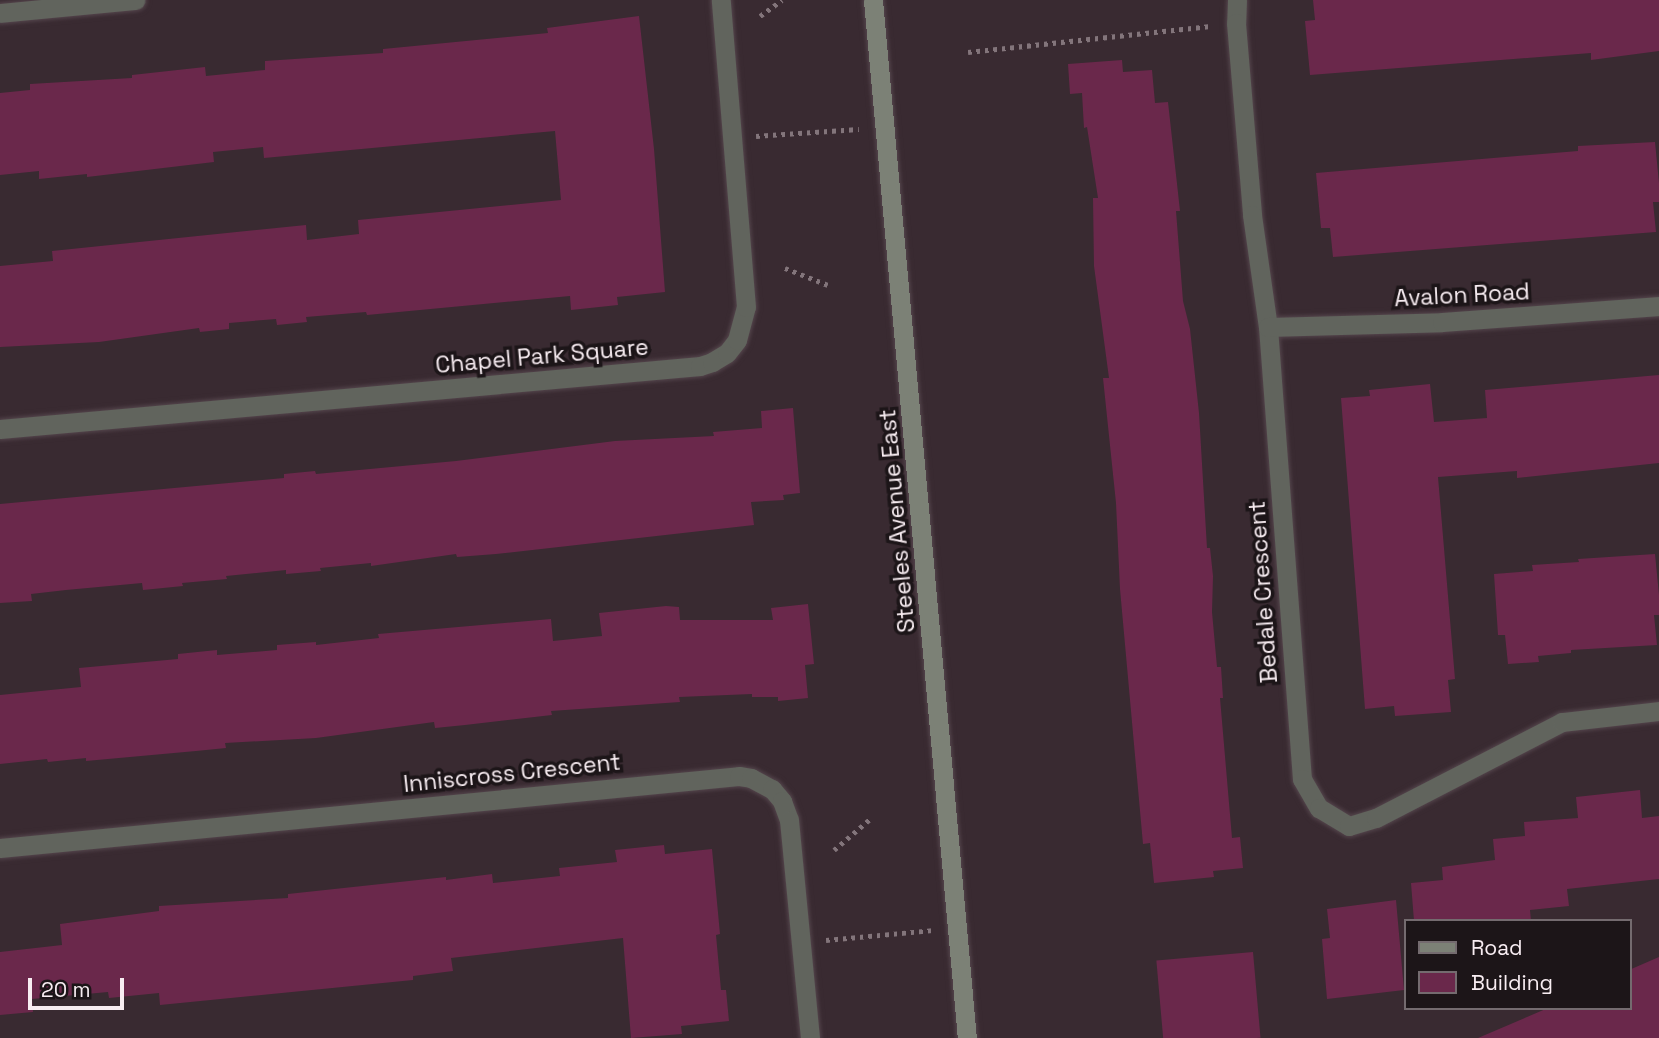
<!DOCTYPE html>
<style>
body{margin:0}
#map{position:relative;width:1659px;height:1038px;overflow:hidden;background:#392a31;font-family:"Space Grotesk",sans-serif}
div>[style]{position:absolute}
.building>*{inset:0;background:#6a284b;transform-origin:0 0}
.path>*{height:4.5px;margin-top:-2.25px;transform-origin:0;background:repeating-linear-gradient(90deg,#83757b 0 3.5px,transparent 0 8.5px)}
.roads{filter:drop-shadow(0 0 2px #54454c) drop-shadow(0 0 2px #54454c)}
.minor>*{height:19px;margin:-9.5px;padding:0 9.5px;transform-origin:9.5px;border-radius:9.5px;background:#61645d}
.secondary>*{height:19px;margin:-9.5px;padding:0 9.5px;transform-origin:9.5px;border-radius:9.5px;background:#7c8176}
span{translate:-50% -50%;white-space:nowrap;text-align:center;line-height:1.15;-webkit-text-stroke:7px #1c1518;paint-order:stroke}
.street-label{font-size:23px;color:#f8edf2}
.legend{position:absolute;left:1404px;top:919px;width:228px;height:91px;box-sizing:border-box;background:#1c1518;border:2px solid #746b6f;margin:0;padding:9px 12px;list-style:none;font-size:21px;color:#f8edf2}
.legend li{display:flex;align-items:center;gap:14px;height:35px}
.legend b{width:35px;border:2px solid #746b6f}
.scale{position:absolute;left:28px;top:978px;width:96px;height:32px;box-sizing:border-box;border:4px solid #f8edf2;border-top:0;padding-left:9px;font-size:21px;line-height:24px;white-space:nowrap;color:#f8edf2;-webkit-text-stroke:5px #1c1518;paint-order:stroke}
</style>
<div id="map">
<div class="building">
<div style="clip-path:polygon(1313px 0,1659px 0,1659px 51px,1591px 60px,1591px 53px,1310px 75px,1305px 21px,1315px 20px)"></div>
<div style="clip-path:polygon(639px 16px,654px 149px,665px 292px,617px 297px,618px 305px,571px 310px,570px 296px,367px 315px,366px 312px,306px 317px,307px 322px,277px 325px,276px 319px,229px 323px,229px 329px,200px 332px,199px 328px,99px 342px,0 347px,0 266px,53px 261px,52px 251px,306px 225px,307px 240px,359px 234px,358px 220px,561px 200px,555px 131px,264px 158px,263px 147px,213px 152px,214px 162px,87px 177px,87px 174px,39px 179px,39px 171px,0 175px,0 93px,30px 90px,30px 84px,132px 78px,132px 75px,205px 67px,206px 76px,265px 70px,265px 61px,383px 53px,383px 49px,548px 33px,547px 28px)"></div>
<div style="clip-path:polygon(1122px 60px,1123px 72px,1152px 70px,1155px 103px,1168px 102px,1180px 211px,1176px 211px,1183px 301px,1190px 329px,1199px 413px,1207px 548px,1210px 548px,1213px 576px,1212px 612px,1217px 667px,1221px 667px,1223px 698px,1220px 698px,1232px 838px,1240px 837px,1243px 868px,1213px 871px,1214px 877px,1154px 883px,1150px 843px,1143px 844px,1120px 589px,1116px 503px,1103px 378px,1109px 378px,1094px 266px,1093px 198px,1098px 198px,1087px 127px,1084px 128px,1082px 93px,1070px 94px,1068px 64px)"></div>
<div style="clip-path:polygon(1655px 142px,1659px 183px,1659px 202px,1653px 202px,1656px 232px,1333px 257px,1330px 228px,1321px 228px,1316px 173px,1578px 151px,1578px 146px)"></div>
<div style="clip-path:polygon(1659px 375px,1659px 463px,1517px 478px,1517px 471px,1438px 477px,1455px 679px,1448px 680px,1451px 712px,1395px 716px,1394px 706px,1365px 709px,1341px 398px,1370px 396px,1369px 390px,1430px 384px,1434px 422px,1487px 418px,1485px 390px)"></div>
<div style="clip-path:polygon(793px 408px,800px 493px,783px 495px,784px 500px,751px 502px,754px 525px,496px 554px,457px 557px,456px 554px,371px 566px,371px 563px,320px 568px,321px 571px,286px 574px,286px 570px,226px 576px,227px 579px,182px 583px,183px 586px,143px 590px,142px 583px,66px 590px,31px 594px,32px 601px,0 603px,0 504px,284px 478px,284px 474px,315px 471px,316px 474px,456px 461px,615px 441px,714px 436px,713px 432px,762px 428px,761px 411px)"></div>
<div style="clip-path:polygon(1655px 554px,1659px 595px,1659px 615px,1654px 615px,1657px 645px,1571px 650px,1571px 653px,1538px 656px,1539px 662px,1508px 664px,1505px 635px,1498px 635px,1494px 574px,1533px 571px,1532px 565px,1579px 562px,1578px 559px)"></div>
<div style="clip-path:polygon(808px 604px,814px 664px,805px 665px,808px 698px,778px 701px,778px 697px,752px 697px,752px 694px,679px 697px,680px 702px,551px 711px,552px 715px,465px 725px,435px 728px,434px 722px,316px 738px,225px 743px,226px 748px,196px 751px,86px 761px,86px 758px,48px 762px,47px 759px,0 764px,0 695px,81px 687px,79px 668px,178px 659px,178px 654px,217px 650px,217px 655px,277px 650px,277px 645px,316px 642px,316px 645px,379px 638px,378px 634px,551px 619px,553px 641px,602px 636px,599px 613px,666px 606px,679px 607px,680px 620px,773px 620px,771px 608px)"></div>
<div style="clip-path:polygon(1640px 790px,1642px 818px,1659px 816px,1659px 879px,1567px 889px,1569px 906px,1530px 910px,1531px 921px,1414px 921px,1411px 883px,1443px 880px,1442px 867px,1495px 860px,1493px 839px,1525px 836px,1524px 822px,1578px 818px,1576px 797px)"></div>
<div style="clip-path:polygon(664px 845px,665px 854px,712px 849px,720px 934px,716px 935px,721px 990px,726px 990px,729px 1021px,681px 1026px,682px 1034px,631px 1038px,623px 938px,451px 958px,453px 971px,413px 976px,413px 980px,160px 1005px,159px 993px,109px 998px,108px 992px,32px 999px,33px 1012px,0 1015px,0 952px,62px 945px,60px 924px,159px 911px,159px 906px,288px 898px,288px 894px,446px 877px,446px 880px,492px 874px,493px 883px,560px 876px,559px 868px,617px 862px,615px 850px)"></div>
<div style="clip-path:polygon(1396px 900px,1404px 990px,1327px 999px,1322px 939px,1330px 938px,1327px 909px)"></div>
<div style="left:1253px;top:952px;width:86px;height:97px;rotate:85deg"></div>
<div style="clip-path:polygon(1659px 957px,1659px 1038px,1478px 1038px,1548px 1008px,1629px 1008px,1629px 970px)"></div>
</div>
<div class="path">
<div style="left:760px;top:16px;width:27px;rotate:-36deg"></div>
<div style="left:968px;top:52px;width:244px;rotate:-6.1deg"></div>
<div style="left:756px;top:136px;width:103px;rotate:-3.9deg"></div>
<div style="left:785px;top:268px;width:46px;rotate:21.6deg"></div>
<div style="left:834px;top:850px;width:48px;rotate:-40.7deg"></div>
<div style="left:826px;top:940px;width:107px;rotate:-5.3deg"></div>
</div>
<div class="roads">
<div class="minor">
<div style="left:1237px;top:0;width:23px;rotate:92deg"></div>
<div style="left:1236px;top:23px;width:193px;rotate:85.2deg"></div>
<div style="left:1252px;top:215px;width:113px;rotate:81.9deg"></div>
<div style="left:1268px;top:327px;width:453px;rotate:85.7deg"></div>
<div style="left:1302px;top:779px;width:34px;rotate:60deg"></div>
<div style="left:1319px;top:808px;width:35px;rotate:31deg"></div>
<div style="left:1349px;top:826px;width:28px;rotate:-17deg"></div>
<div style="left:1376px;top:818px;width:209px;rotate:-27.3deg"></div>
<div style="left:1562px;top:722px;width:98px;rotate:-6.5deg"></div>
<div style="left:0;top:13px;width:136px;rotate:-5.5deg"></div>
<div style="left:1268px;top:327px;width:174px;rotate:-1.6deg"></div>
<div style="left:1442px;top:322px;width:218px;rotate:-4.2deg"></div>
<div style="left:0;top:429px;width:703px;rotate:-5.14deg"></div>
<div style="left:700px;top:366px;width:13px;rotate:-18deg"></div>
<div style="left:712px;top:362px;width:17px;rotate:-31deg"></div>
<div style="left:727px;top:353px;width:16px;rotate:-52deg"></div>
<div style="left:737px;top:340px;width:34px;rotate:-75deg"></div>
<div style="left:746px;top:307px;width:308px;rotate:-94.7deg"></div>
<div style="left:0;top:848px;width:742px;rotate:-5.56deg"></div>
<div style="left:739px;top:776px;width:12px;rotate:9deg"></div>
<div style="left:751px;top:778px;width:24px;rotate:28deg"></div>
<div style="left:772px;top:789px;width:16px;rotate:50deg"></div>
<div style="left:782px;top:801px;width:20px;rotate:70deg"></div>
<div style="left:789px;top:820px;width:219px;rotate:84.5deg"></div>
</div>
<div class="secondary">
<div style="left:873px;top:0;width:1042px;rotate:84.83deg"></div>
</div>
</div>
<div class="street-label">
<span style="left:1462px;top:295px;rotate:-3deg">Avalon Road</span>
<span style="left:542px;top:356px;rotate:-5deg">Chapel Park Square</span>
<span style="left:897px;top:521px;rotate:-95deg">Steeles Avenue East</span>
<span style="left:1263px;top:592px;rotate:-94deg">Bedale Crescent</span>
<span style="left:512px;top:773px;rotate:-6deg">Inniscross Crescent</span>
</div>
<ul class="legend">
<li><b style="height:9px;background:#7c8176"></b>Road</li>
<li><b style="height:19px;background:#6a284b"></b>Building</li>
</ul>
<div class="scale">20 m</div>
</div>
